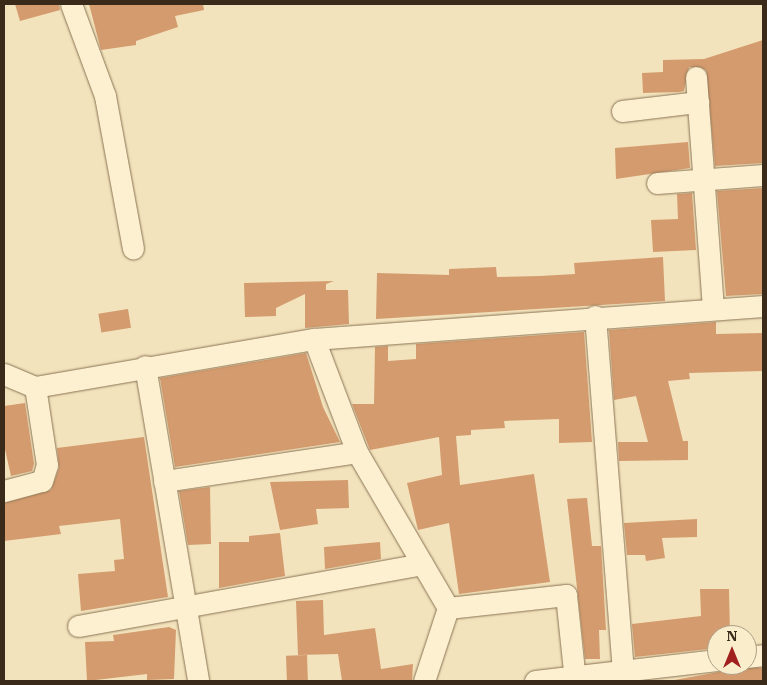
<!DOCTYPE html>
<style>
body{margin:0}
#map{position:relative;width:767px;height:685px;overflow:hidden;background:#f2e3bc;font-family:"IBM Plex Serif",serif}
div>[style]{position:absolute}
.building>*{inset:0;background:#d49b6e;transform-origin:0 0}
.roads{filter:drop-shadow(0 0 1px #8b7354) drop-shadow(0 0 1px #8b7354)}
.minor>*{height:21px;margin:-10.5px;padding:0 10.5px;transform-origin:10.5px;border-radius:10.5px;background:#fcf0d0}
span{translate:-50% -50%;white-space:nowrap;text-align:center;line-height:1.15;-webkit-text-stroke:4px #f9edcc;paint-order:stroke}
.frame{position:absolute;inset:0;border:5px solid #392a1a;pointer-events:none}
.north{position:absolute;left:707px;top:625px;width:50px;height:50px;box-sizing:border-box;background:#f9edcc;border:1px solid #ac9f85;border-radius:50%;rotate:0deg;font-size:14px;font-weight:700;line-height:20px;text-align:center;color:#392a1a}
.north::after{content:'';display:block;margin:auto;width:18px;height:22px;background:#a0211e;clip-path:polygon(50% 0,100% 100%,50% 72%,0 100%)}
</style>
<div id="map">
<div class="building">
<div style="clip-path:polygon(15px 4px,59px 4px,60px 10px,20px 21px)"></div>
<div style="clip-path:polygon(89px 4px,203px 4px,204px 10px,175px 16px,178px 27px,136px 41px,136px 45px,101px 50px)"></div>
<div style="clip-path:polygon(763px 40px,763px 163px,715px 166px,706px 70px,689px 67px,684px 91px,679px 92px,643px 93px,642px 73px,663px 72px,663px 60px,704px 59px)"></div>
<div style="clip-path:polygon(688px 142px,690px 168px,616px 179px,615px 148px)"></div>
<div style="clip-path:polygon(763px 188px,763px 294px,726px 296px,717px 191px)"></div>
<div style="clip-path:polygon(692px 193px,696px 250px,653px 252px,651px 220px,678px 219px,677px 194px)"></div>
<div style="clip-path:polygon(663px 257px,665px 301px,376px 319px,377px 273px,449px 275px,449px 269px,496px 267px,497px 277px,540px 276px,575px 274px,574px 263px)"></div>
<div style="clip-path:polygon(334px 281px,326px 284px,326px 290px,348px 290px,349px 324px,305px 328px,305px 294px,276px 308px,276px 316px,245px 317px,244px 283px)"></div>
<div style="left:128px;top:309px;width:19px;height:30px;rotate:81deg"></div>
<div style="clip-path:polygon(716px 322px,716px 334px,763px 333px,763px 371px,689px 373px,690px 379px,668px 381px,683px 441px,688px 441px,688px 460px,619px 461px,618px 442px,648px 442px,636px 396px,614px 400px,609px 330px)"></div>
<div style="clip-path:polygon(584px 332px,592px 442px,559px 443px,559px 419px,504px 421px,505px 428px,471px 430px,471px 435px,456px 436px,460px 485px,534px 474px,550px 582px,459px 594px,449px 523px,418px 530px,407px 483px,442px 475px,439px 437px,370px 450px,352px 404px,374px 404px,375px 347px,388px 346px,388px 361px,416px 359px,416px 344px)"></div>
<div style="clip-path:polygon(306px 353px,323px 407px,340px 442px,175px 467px,160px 378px)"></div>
<div style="clip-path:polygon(25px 403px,34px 464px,32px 471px,11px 476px,4px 445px,4px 406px)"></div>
<div style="clip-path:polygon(144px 437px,168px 597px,81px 611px,78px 574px,115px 571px,114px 560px,124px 559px,120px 519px,59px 526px,61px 534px,4px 541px,4px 503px,51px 490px,59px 468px,57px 448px)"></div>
<div style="clip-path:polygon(348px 480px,349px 508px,316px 509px,318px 524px,280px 530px,270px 482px)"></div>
<div style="clip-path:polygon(210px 487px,211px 544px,188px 545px,179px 491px)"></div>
<div style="clip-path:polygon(587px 498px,592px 546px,601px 546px,606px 630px,599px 630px,600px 659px,585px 659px,567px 499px)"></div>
<div style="clip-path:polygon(697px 519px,697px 537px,662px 538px,665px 558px,646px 561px,645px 555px,627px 555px,624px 523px)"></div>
<div style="clip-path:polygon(280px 533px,285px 576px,219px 588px,219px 542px,249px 542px,249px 536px)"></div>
<div style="clip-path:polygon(380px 542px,381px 559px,325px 569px,324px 547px)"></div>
<div style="clip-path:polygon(700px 589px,729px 589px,730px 635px,717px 635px,717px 648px,635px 657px,632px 624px,701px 616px)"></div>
<div style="clip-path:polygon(323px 600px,324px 635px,375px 628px,381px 669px,413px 664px,412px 681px,342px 681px,338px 654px,298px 655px,296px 601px)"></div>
<div style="clip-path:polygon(169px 627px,176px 630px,174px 679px,147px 680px,147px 674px,87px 681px,85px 642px,114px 641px,113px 635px)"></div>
<div style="left:307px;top:655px;width:26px;height:21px;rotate:88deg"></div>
<div style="clip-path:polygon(728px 665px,763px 668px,763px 681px,669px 681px,719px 672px)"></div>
</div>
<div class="roads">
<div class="minor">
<div style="left:71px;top:4px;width:98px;rotate:69.7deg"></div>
<div style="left:105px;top:96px;width:155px;rotate:79.6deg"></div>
<div style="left:696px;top:77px;width:231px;rotate:85.8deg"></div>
<div style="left:622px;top:111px;width:77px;rotate:-6.8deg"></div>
<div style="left:657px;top:183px;width:106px;rotate:-4.3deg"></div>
<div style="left:595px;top:316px;width:366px;rotate:85.5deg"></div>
<div style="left:314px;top:339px;width:121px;rotate:69.2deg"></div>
<div style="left:357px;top:452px;width:181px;rotate:59.7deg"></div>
<div style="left:448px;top:608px;width:119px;rotate:-6.3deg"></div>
<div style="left:566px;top:595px;width:86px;rotate:84deg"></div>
<div style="left:145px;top:366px;width:319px;rotate:80.4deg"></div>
<div style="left:4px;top:374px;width:34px;rotate:23deg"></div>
<div style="left:35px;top:387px;width:283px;rotate:-9.8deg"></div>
<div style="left:314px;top:339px;width:450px;rotate:-4.2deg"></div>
<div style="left:164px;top:481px;width:195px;rotate:-8.5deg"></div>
<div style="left:4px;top:491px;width:39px;rotate:-15deg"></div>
<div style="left:42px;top:481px;width:17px;rotate:-73deg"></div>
<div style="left:47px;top:465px;width:79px;rotate:-98.7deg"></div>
<div style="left:78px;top:626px;width:350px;rotate:-10.2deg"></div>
<div style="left:747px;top:657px;width:16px;rotate:-7deg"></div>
<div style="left:424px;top:681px;width:77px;rotate:-71.8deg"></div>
<div style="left:535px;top:681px;width:183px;rotate:-6.6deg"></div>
</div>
</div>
<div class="frame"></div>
<div class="north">N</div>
</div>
